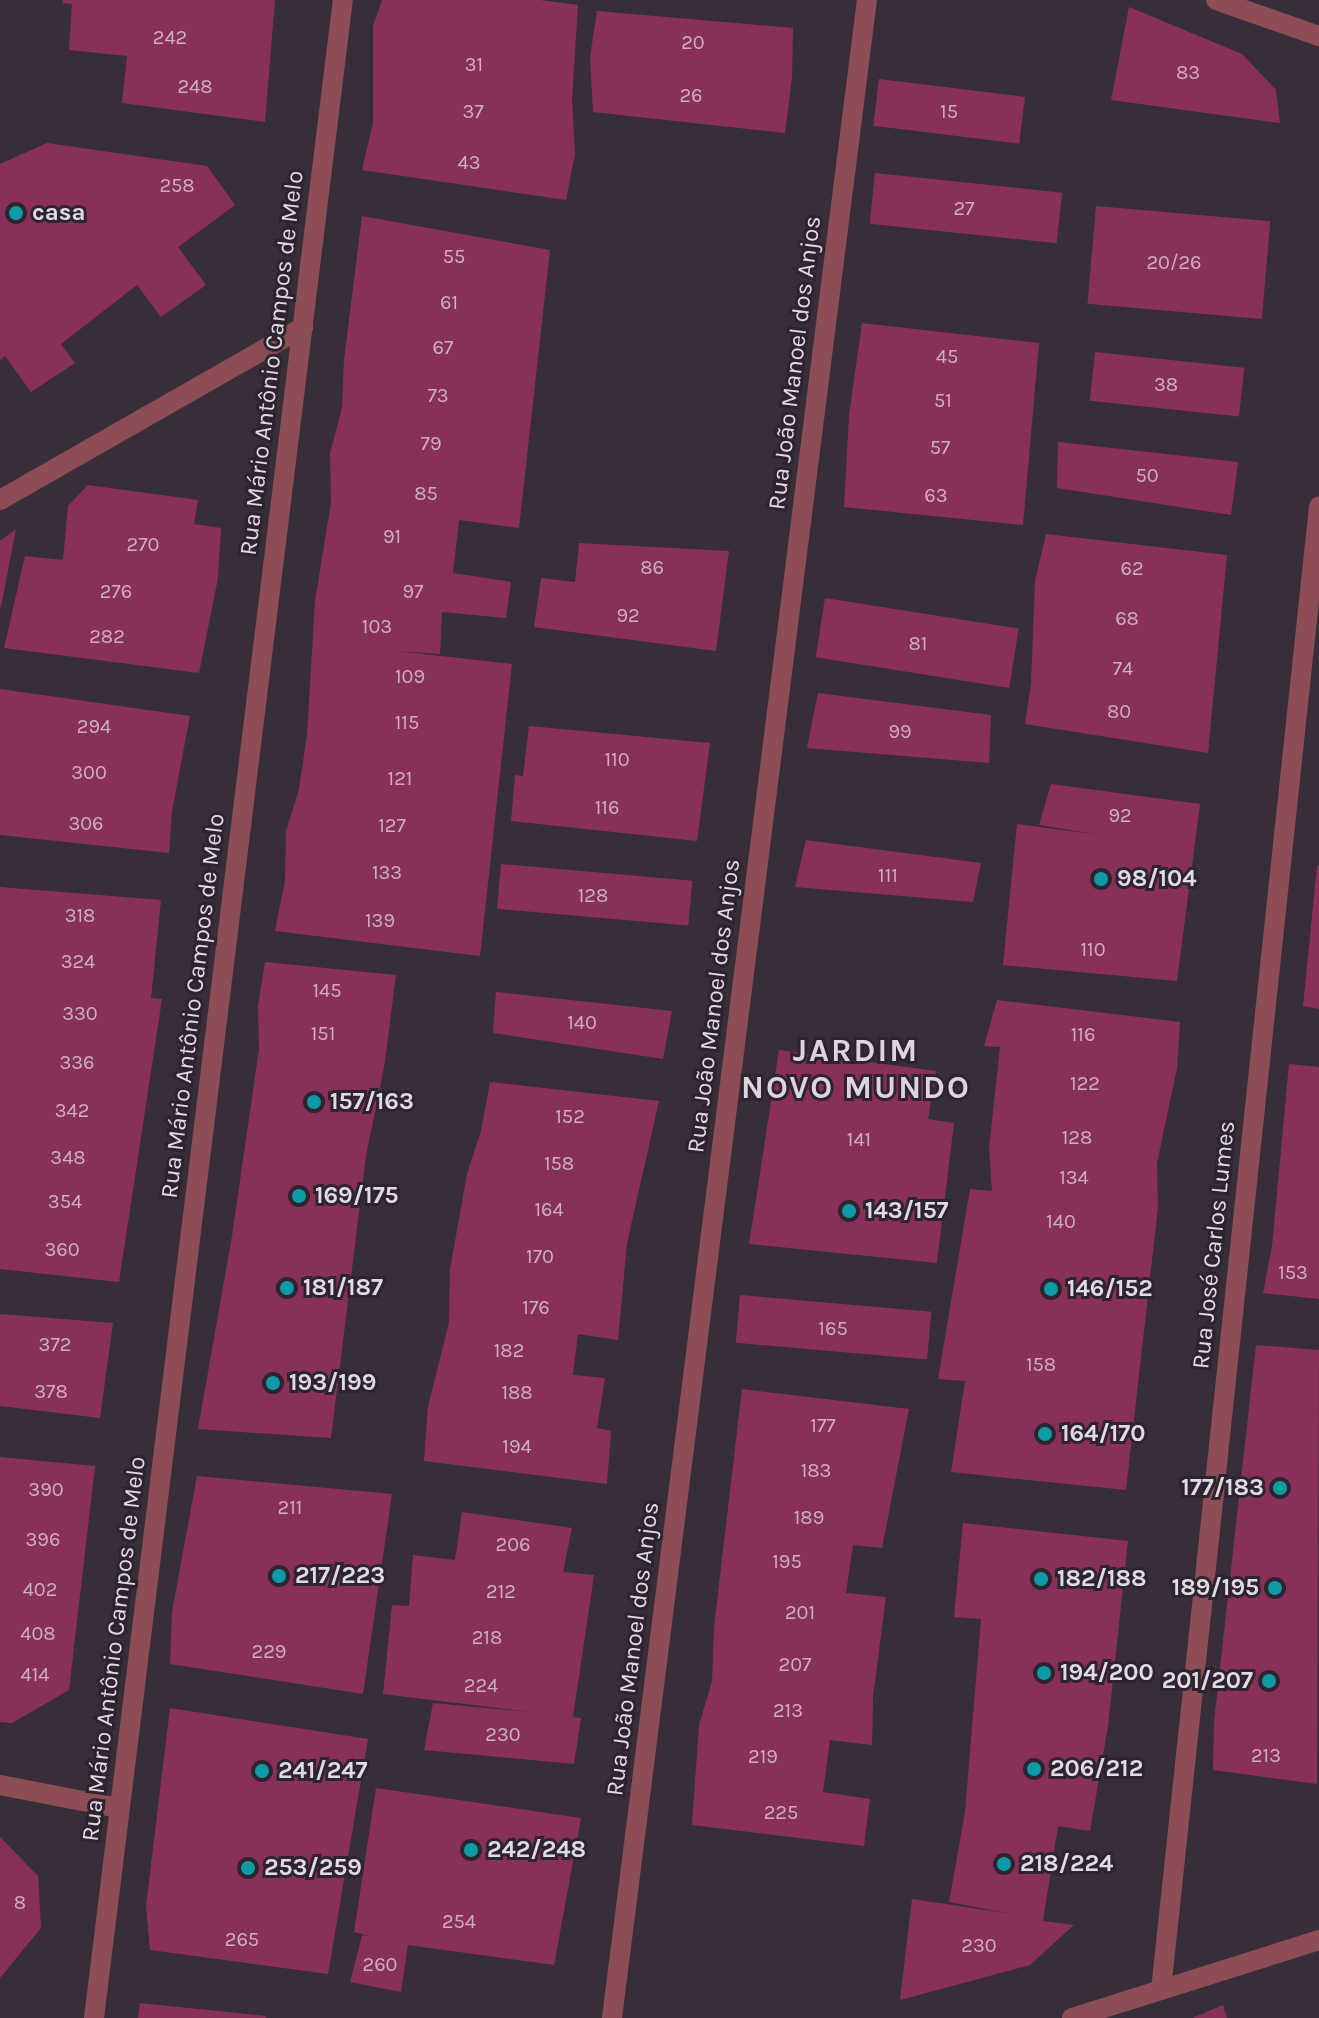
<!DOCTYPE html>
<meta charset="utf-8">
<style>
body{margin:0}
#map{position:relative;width:1319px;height:2018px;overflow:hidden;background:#382e3a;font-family:Karla,sans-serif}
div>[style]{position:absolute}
.building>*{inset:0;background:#89305a;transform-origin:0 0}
.minor>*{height:20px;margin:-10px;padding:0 10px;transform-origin:10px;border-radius:10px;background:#8c4d54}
.dots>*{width:22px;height:22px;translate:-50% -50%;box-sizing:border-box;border:4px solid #2e242f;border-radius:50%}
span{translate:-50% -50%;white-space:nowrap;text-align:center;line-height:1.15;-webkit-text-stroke:6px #2e242f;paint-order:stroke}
.number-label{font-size:20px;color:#cbb0c1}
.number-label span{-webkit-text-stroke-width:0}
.poi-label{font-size:24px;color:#e1dbe3;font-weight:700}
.left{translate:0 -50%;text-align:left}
.right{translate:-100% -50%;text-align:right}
.street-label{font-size:24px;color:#e1dbe3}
.district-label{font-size:32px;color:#dfd3e2;font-weight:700;letter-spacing:2px}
</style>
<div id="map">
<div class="building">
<div style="clip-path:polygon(63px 0,275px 0,265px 122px,122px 103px,127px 56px,69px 50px,72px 4px,62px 3px)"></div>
<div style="clip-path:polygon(382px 0,540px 0,578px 5px,572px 99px,575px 154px,566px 200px,362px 170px,373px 123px,373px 26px)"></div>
<div style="clip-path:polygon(1129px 7px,1242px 54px,1276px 90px,1280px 123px,1111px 100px)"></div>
<div style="clip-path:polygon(597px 11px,793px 28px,792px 78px,785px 133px,593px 112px,590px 57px)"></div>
<div style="left:879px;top:79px;width:147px;height:47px;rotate:7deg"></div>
<div style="clip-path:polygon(47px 143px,207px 166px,235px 205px,178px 247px,206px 285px,161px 317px,137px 285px,61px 344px,75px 363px,31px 392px,5px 356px,0 360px,0 164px)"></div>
<div style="left:875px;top:173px;width:188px;height:51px;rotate:6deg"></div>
<div style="left:1096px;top:206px;width:175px;height:98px;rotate:5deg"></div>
<div style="clip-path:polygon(362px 216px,550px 250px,519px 528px,459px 520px,453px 573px,511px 582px,506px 618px,442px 612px,440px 654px,397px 651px,512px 664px,480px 956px,275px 931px,285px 881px,286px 831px,299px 789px,307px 735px,315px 601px,331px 503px,330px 453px,342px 408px,344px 360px)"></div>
<div style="clip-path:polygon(862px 323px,1039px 343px,1023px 525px,844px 507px,849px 416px)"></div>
<div style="left:1095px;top:352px;width:150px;height:49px;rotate:6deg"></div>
<div style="clip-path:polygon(1058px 442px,1238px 462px,1231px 515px,1057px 488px)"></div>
<div style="clip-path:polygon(88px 485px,198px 500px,194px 524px,221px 528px,218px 578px,199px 673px,4px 648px,25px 556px,63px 560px,68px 506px)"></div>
<div style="clip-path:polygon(16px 529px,1px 607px,0 607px,0 541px)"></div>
<div style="clip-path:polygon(1046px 534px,1227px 555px,1208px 753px,1025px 724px,1031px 683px,1035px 581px)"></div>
<div style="clip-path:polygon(579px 543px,729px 551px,716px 651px,534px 627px,541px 578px,575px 582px)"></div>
<div style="left:825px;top:598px;width:196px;height:60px;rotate:9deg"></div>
<div style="clip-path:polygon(0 689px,190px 716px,172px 811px,169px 853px,0 835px)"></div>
<div style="clip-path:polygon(818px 693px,991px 715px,989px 763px,807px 748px)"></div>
<div style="clip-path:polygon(529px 726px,710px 743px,697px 841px,511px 821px,515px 775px,523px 776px)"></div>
<div style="clip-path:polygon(1051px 784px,1200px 804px,1177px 981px,1003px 965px,1017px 824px,1101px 835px,1039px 825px)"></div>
<div style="clip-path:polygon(806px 840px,981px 863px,973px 902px,795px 887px)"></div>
<div style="left:501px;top:864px;width:192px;height:45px;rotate:5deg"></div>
<div style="clip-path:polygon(1317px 866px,1319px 866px,1319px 1009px,1303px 1006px)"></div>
<div style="clip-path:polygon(0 887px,161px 900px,151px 998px,162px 999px,119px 1282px,0 1269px)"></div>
<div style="clip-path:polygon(265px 962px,396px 975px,385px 1062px,366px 1156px,331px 1438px,198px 1429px,232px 1236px,259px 1049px,258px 1006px)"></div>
<div style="clip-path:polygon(496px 992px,672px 1011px,663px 1059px,493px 1033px)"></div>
<div style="clip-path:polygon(997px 1000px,1180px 1022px,1177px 1068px,1157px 1163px,1158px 1207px,1126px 1490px,951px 1472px,965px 1381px,938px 1379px,970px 1189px,992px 1191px,989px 1148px,1000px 1047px,984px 1046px)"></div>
<div style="clip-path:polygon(779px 1050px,936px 1071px,928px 1119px,954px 1123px,937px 1263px,749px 1244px)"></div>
<div style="clip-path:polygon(1289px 1064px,1319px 1067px,1319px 1299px,1263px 1293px,1272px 1246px)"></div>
<div style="clip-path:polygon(490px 1082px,659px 1101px,627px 1243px,618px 1340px,578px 1334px,573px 1375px,605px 1378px,597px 1428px,611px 1431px,607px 1484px,424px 1461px,428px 1406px,449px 1322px,450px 1269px,467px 1174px,481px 1131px)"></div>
<div style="left:740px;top:1295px;width:192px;height:48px;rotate:5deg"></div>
<div style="clip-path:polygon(0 1314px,113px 1323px,100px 1418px,0 1406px)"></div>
<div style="clip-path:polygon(1256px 1345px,1319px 1350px,1317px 1784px,1213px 1770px,1214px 1722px)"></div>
<div style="clip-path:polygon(742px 1389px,909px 1409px,882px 1548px,853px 1545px,846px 1593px,886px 1597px,873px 1696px,872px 1745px,830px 1740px,823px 1792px,870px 1799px,864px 1846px,692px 1825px,699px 1725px,712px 1681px,714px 1627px)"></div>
<div style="clip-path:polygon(0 1457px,95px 1466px,69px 1690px,12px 1723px,0 1722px)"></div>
<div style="clip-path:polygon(197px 1476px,392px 1494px,363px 1694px,170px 1664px,172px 1612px)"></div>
<div style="clip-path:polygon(462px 1512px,572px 1528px,563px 1572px,594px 1575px,573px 1717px,581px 1718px,574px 1764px,424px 1750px,433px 1703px,530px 1712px,383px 1694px,392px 1605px,409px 1606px,413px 1555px,455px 1560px)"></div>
<div style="clip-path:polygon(963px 1523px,1128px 1541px,1108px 1726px,1090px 1831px,1058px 1826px,1043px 1921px,1074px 1925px,1030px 1965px,900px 2000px,912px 1899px,1012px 1914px,949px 1902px,965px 1812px,981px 1619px,954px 1617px)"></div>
<div style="clip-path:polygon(170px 1708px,368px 1739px,328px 1974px,150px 1950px,146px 1906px)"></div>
<div style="clip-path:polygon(376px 1788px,581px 1818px,554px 1965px,408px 1945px,401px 1992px,350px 1982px,362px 1935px,374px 1937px,354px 1932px)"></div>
<div style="clip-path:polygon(0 1837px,38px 1876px,41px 1928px,0 1978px)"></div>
<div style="clip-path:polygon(140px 2003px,266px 2016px,266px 2018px,138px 2018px)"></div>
<div style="clip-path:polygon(1223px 2005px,1227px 2018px,1192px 2018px)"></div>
</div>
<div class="minor">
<div style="left:1216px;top:0;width:109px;rotate:19.3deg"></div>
<div style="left:0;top:500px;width:349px;rotate:-29.7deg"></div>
<div style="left:0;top:1785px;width:122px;rotate:10.9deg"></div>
<div style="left:1161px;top:1990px;width:1492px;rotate:-83.92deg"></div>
<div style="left:94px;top:2018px;width:2033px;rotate:-82.97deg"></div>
<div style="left:612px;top:2018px;width:2034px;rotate:-82.8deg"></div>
<div style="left:1072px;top:2018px;width:259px;rotate:-17.5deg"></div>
</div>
<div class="dots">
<div style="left:16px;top:213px;background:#0f9aa8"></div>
<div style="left:1101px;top:879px;background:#0f9aa8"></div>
<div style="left:314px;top:1102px;background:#0f9aa8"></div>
<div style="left:299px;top:1196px;background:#0f9aa8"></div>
<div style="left:849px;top:1211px;background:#0f9aa8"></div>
<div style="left:287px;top:1288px;background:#0f9aa8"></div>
<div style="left:1051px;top:1289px;background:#0f9aa8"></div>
<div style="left:273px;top:1383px;background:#0f9aa8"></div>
<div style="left:1045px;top:1434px;background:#0f9aa8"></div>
<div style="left:1280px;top:1488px;background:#0f9aa8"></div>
<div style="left:279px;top:1576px;background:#0f9aa8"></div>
<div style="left:1041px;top:1579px;background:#0f9aa8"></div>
<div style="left:1275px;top:1588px;background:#0f9aa8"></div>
<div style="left:1044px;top:1673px;background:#0f9aa8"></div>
<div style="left:1269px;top:1681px;background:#0f9aa8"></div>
<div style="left:1034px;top:1769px;background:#0f9aa8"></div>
<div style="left:262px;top:1771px;background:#0f9aa8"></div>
<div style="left:471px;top:1850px;background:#0f9aa8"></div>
<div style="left:1004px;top:1864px;background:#0f9aa8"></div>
<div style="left:248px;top:1868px;background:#0f9aa8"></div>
</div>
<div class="number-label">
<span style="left:170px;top:37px">242</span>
<span style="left:693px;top:42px">20</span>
<span style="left:474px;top:64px">31</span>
<span style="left:1188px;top:72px">83</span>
<span style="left:195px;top:86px">248</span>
<span style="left:691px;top:95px">26</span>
<span style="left:473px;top:111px">37</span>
<span style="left:949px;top:111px">15</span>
<span style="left:469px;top:162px">43</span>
<span style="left:177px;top:185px">258</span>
<span style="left:964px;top:208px">27</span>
<span style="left:454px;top:256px">55</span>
<span style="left:1174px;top:262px">20/26</span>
<span style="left:449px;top:302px">61</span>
<span style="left:443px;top:347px">67</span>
<span style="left:947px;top:356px">45</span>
<span style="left:1166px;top:384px">38</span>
<span style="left:438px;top:395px">73</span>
<span style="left:943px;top:400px">51</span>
<span style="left:431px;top:443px">79</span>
<span style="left:940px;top:447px">57</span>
<span style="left:1147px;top:475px">50</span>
<span style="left:426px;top:493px">85</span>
<span style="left:936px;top:495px">63</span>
<span style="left:392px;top:536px">91</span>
<span style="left:143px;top:544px">270</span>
<span style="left:652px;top:567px">86</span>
<span style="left:1132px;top:568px">62</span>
<span style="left:116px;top:591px">276</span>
<span style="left:413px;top:591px">97</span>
<span style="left:628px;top:615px">92</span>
<span style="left:1127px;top:618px">68</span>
<span style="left:377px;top:626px">103</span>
<span style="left:107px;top:636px">282</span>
<span style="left:918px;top:643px">81</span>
<span style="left:1123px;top:668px">74</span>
<span style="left:410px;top:676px">109</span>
<span style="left:1119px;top:711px">80</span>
<span style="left:407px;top:722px">115</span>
<span style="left:94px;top:726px">294</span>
<span style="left:900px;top:731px">99</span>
<span style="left:617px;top:759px">110</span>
<span style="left:89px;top:772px">300</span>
<span style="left:400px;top:778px">121</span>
<span style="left:607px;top:807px">116</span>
<span style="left:1120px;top:815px">92</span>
<span style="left:86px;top:823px">306</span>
<span style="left:392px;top:825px">127</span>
<span style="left:387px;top:872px">133</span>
<span style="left:888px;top:875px">111</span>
<span style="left:593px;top:895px">128</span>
<span style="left:80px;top:915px">318</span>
<span style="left:380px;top:920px">139</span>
<span style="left:1093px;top:949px">110</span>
<span style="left:78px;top:961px">324</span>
<span style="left:327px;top:990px">145</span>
<span style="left:80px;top:1013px">330</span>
<span style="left:582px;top:1022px">140</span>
<span style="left:323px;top:1033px">151</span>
<span style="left:1083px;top:1034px">116</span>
<span style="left:77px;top:1062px">336</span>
<span style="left:1085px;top:1083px">122</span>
<span style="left:72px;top:1110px">342</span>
<span style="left:570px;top:1116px">152</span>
<span style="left:1077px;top:1137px">128</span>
<span style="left:859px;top:1139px">141</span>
<span style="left:68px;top:1157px">348</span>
<span style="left:559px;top:1163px">158</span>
<span style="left:1074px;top:1177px">134</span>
<span style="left:65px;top:1201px">354</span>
<span style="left:549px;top:1209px">164</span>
<span style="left:1061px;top:1221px">140</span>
<span style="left:62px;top:1249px">360</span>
<span style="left:540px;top:1256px">170</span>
<span style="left:1293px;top:1272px">153</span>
<span style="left:536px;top:1307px">176</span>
<span style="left:833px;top:1328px">165</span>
<span style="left:55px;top:1344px">372</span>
<span style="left:509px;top:1350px">182</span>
<span style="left:1041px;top:1364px">158</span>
<span style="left:51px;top:1391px">378</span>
<span style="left:517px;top:1392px">188</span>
<span style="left:823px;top:1425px">177</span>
<span style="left:517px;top:1446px">194</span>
<span style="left:816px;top:1470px">183</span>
<span style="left:46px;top:1489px">390</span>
<span style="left:290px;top:1507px">211</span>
<span style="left:809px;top:1517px">189</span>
<span style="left:43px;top:1539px">396</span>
<span style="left:513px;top:1544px">206</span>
<span style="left:787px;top:1561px">195</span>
<span style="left:40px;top:1589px">402</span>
<span style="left:501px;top:1591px">212</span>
<span style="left:800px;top:1612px">201</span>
<span style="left:38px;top:1633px">408</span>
<span style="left:487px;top:1637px">218</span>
<span style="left:269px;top:1651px">229</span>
<span style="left:795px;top:1664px">207</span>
<span style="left:35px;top:1674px">414</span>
<span style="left:481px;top:1685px">224</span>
<span style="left:788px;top:1710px">213</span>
<span style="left:503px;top:1734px">230</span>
<span style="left:1266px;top:1755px">213</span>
<span style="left:763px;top:1756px">219</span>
<span style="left:781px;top:1812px">225</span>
<span style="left:20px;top:1902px">8</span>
<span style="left:459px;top:1921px">254</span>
<span style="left:242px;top:1939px">265</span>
<span style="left:979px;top:1945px">230</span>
<span style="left:380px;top:1964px">260</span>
</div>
<div class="poi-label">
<span class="left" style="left:32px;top:213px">casa</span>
<span class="left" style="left:1117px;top:879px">98/104</span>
<span class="left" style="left:330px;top:1102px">157/163</span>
<span class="left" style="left:315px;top:1196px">169/175</span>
<span class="left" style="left:865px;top:1211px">143/157</span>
<span class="left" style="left:303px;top:1288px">181/187</span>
<span class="left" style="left:1067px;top:1289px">146/152</span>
<span class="left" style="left:289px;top:1383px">193/199</span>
<span class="left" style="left:1061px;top:1434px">164/170</span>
<span class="right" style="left:1264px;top:1488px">177/183</span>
<span class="left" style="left:295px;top:1576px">217/223</span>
<span class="left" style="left:1057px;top:1579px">182/188</span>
<span class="right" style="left:1259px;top:1588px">189/195</span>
<span class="left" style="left:1060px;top:1673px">194/200</span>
<span class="right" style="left:1253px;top:1681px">201/207</span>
<span class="left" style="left:1050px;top:1769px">206/212</span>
<span class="left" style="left:278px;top:1771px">241/247</span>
<span class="left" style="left:487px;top:1850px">242/248</span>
<span class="left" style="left:1020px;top:1864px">218/224</span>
<span class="left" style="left:264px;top:1868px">253/259</span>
</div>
<div class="street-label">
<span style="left:272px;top:363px;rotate:-83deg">Rua Mário Antônio Campos de Melo</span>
<span style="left:795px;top:363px;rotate:-83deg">Rua João Manoel dos Anjos</span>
<span style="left:193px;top:1006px;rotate:-83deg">Rua Mário Antônio Campos de Melo</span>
<span style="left:714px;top:1006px;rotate:-83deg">Rua João Manoel dos Anjos</span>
<span style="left:1214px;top:1245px;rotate:-84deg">Rua José Carlos Lumes</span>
<span style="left:114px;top:1649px;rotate:-83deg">Rua Mário Antônio Campos de Melo</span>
<span style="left:633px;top:1649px;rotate:-83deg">Rua João Manoel dos Anjos</span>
</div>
<div class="district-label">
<span style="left:856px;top:1070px">JARDIM<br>NOVO MUNDO</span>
</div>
</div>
